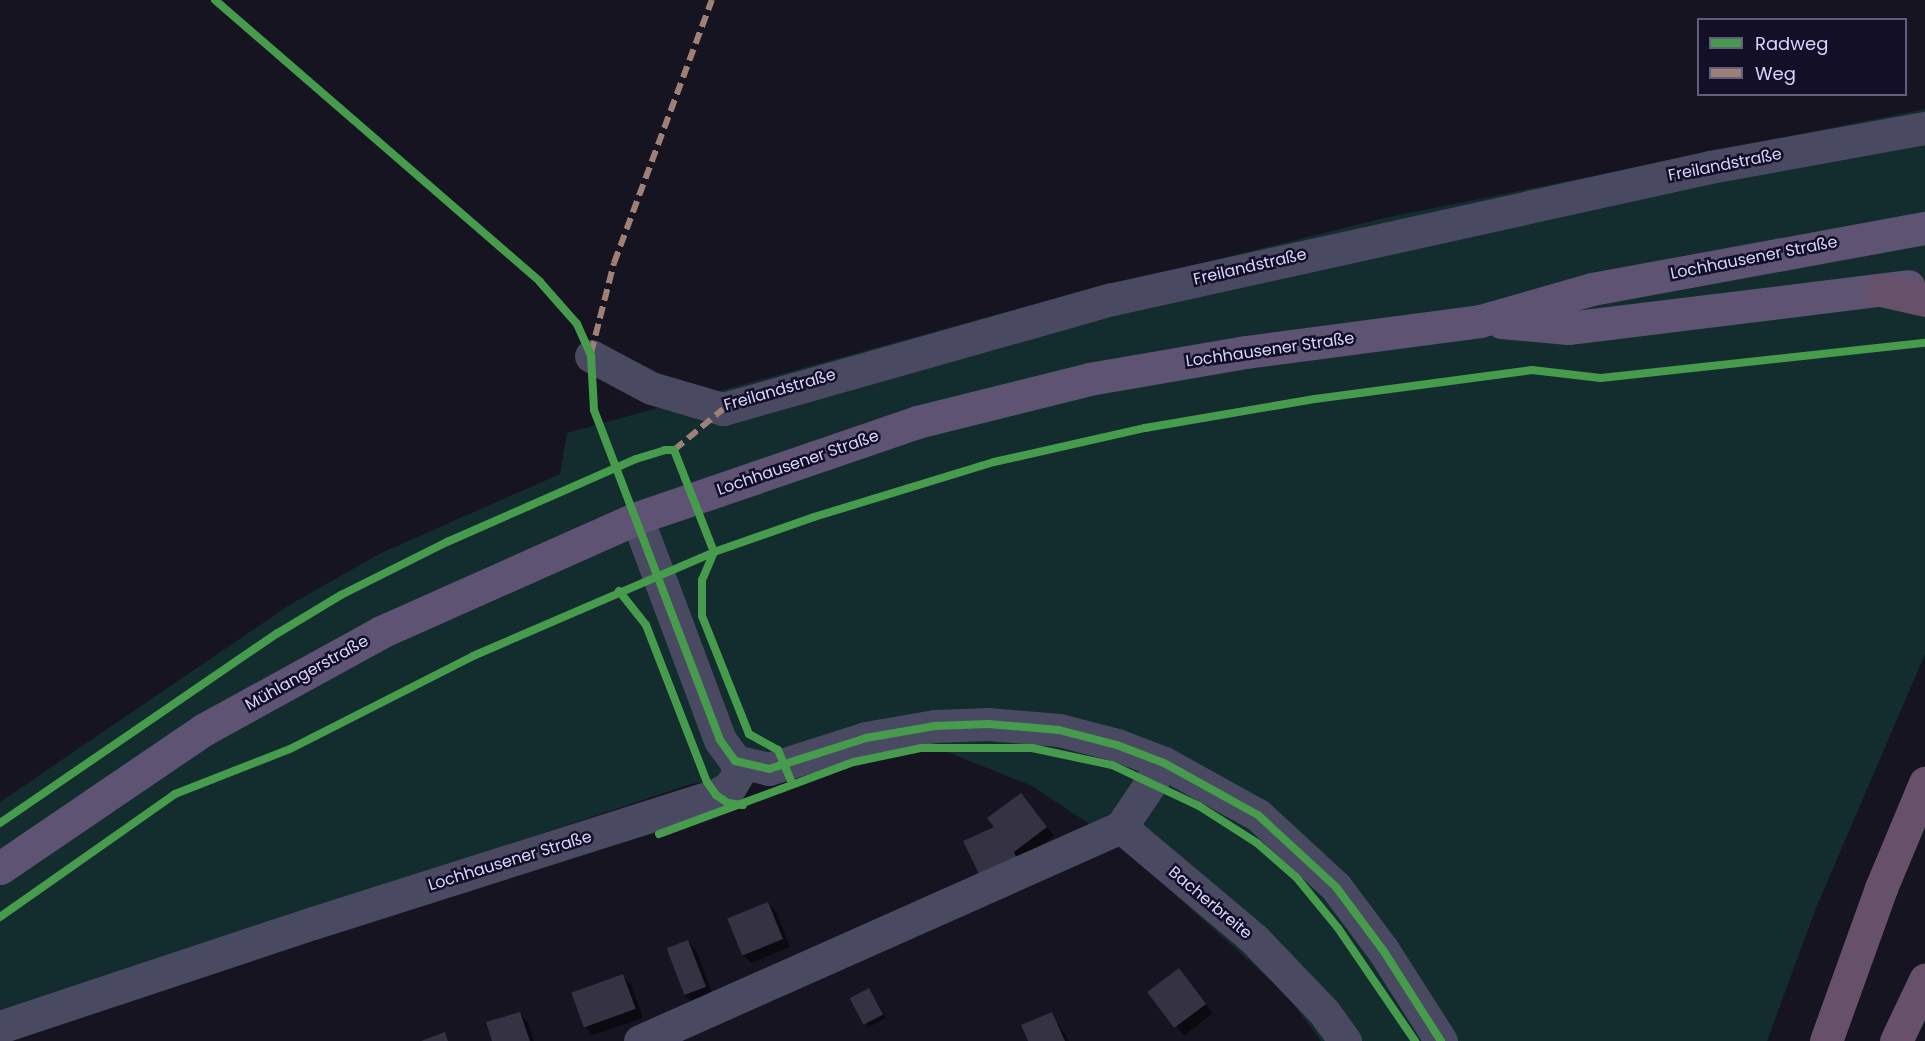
<!DOCTYPE html>
<meta charset="utf-8">
<style>
body{margin:0}
#map{position:relative;width:1925px;height:1041px;overflow:hidden;background:#161421;font-family:Poppins,sans-serif}
div>[style]{position:absolute}
.green>*{inset:0;background:#132c2d}
.shadow>*{inset:0;background:#0007;transform-origin:0 0}
.building>*{inset:0;background:#343243;transform-origin:0 0}
.minor>*{height:33px;margin:-16.5px;padding:0 16.5px;transform-origin:16.5px;border-radius:16.5px;background:#4a4962}
.major>*{height:33px;margin:-16.5px;padding:0 16.5px;transform-origin:16.5px;border-radius:16.5px;background:#5e5373}
.highway>*{height:33px;margin:-16.5px;padding:0 16.5px;transform-origin:16.5px;border-radius:16.5px;background:#67516a}
.quiet>*{height:6px;margin-top:-3px;transform-origin:0;background:repeating-linear-gradient(90deg,#9e8076 0 12px,transparent 0 18px)}
.cycleway>*{height:8px;margin:-4px;padding:0 4px;transform-origin:4px;border-radius:4px;background:#469c4c}
span{translate:-50% -50%;white-space:nowrap;text-align:center;line-height:1.15;-webkit-text-stroke:5px #130f26;paint-order:stroke}
.street-label{font-size:16px;color:#d9d4ff}
.legend{position:absolute;left:1697px;top:18px;width:210px;height:78px;box-sizing:border-box;background:#130f26;border:2px solid #625e7d;margin:0;padding:8px 10px;list-style:none;font-size:18px;color:#d9d4ff}
.legend li{display:flex;align-items:center;gap:12px;height:30px}
.legend b{width:30px;border:2px solid #625e7d}
</style>
<div id="map">
<div class="green">
<div style="clip-path:polygon(1925px 109px,1925px 654px,1816px 908px,1767px 1041px,1321px 1041px,1286px 994px,1114px 840px,1032px 786px,940px 749px,691px 784px,0 1013px,0 802px,291px 604px,381px 553px,560px 474px,567px 433px,998px 314px,1384px 218px)"></div>
</div>
<div class="shadow">
<div style="clip-path:polygon(1021px 795px,1054px 836px,1021px 861px,1026px 871px,996px 827px)"></div>
<div style="clip-path:polygon(768px 903px,776px 912px,790px 947px,751px 963px,743px 955px)"></div>
<div style="clip-path:polygon(688px 941px,696px 950px,713px 995px,693px 1003px,685px 995px,668px 949px)"></div>
<div style="left:1179px;top:970px;width:55px;height:37px;rotate:52deg"></div>
<div style="clip-path:polygon(622px 976px,631px 984px,643px 1018px,593px 1035px,584px 1027px)"></div>
<div style="clip-path:polygon(869px 990px,886px 1018px,869px 1027px,865px 1023px)"></div>
<div style="clip-path:polygon(1052px 1013px,1069px 1041px,1029px 1041px)"></div>
<div style="clip-path:polygon(520px 1014px,528px 1022px,534px 1041px,493px 1041px)"></div>
</div>
<div class="building">
<div style="clip-path:polygon(1021px 793px,1047px 827px,1014px 852px,1019px 863px,982px 880px,963px 841px,994px 827px,987px 818px)"></div>
<div style="left:768px;top:902px;width:40px;height:44px;rotate:68deg"></div>
<div style="left:688px;top:940px;width:50px;height:23px;rotate:69deg"></div>
<div style="left:1179px;top:968px;width:45px;height:40px;rotate:53deg"></div>
<div style="left:623px;top:974px;width:37px;height:55px;rotate:70deg"></div>
<div style="left:869px;top:988px;width:30px;height:22px;rotate:62deg"></div>
<div style="clip-path:polygon(520px 1012px,530px 1041px,492px 1041px,486px 1022px)"></div>
<div style="clip-path:polygon(1052px 1012px,1065px 1041px,1028px 1041px,1021px 1025px)"></div>
<div style="clip-path:polygon(445px 1032px,448px 1041px,421px 1041px)"></div>
</div>
<div class="minor">
<div style="left:591px;top:356px;width:68px;rotate:28.1deg"></div>
<div style="left:651px;top:388px;width:75px;rotate:16.3deg"></div>
<div style="left:723px;top:409px;width:405px;rotate:-15.8deg"></div>
<div style="left:1113px;top:299px;width:611px;rotate:-12.47deg"></div>
<div style="left:1710px;top:167px;width:219px;rotate:-10.3deg"></div>
<div style="left:637px;top:518px;width:237px;rotate:69.5deg"></div>
<div style="left:720px;top:740px;width:26px;rotate:54deg"></div>
<div style="left:735px;top:761px;width:35px;rotate:13deg"></div>
<div style="left:769px;top:769px;width:102px;rotate:-17.7deg"></div>
<div style="left:866px;top:738px;width:70px;rotate:-9.9deg"></div>
<div style="left:935px;top:726px;width:53px;rotate:-2.2deg"></div>
<div style="left:988px;top:724px;width:71px;rotate:4.8deg"></div>
<div style="left:1059px;top:730px;width:60px;rotate:14.5deg"></div>
<div style="left:1117px;top:745px;width:50px;rotate:21deg"></div>
<div style="left:1164px;top:763px;width:107px;rotate:29deg"></div>
<div style="left:1258px;top:815px;width:106px;rotate:42.7deg"></div>
<div style="left:1336px;top:887px;width:79px;rotate:53.3deg"></div>
<div style="left:1383px;top:950px;width:108px;rotate:57.5deg"></div>
<div style="left:1164px;top:763px;width:77px;rotate:123.9deg"></div>
<div style="left:1121px;top:827px;width:175px;rotate:40.1deg"></div>
<div style="left:1255px;top:940px;width:100px;rotate:46.2deg"></div>
<div style="left:1324px;top:1012px;width:36px;rotate:54deg"></div>
<div style="left:0;top:1027px;width:330px;rotate:-18.4deg"></div>
<div style="left:313px;top:923px;width:423px;rotate:-17.6deg"></div>
<div style="left:716px;top:795px;width:16px;rotate:-30deg"></div>
<div style="left:730px;top:787px;width:27px;rotate:-59deg"></div>
<div style="left:640px;top:1041px;width:526px;rotate:-23.98deg"></div>
</div>
<div class="major">
<div style="left:1501px;top:322px;width:67px;rotate:5.1deg"></div>
<div style="left:1568px;top:328px;width:343px;rotate:-7deg"></div>
<div style="left:0;top:868px;width:245px;rotate:-34.2deg"></div>
<div style="left:203px;top:730px;width:203px;rotate:-28.8deg"></div>
<div style="left:381px;top:632px;width:280px;rotate:-24deg"></div>
<div style="left:637px;top:518px;width:296px;rotate:-18.9deg"></div>
<div style="left:917px;top:422px;width:177px;rotate:-14deg"></div>
<div style="left:1089px;top:379px;width:159px;rotate:-9.8deg"></div>
<div style="left:1246px;top:352px;width:236px;rotate:-7.5deg"></div>
<div style="left:1480px;top:321px;width:116px;rotate:-15.9deg"></div>
<div style="left:1592px;top:289px;width:339px;rotate:-10.4deg"></div>
</div>
<div class="highway">
<div style="left:1881px;top:290px;width:45px;rotate:12.8deg"></div>
<div style="left:1826px;top:1041px;width:163px;rotate:-70.2deg"></div>
<div style="left:1881px;top:888px;width:114px;rotate:-67.3deg"></div>
<div style="left:1896px;top:1041px;width:68px;rotate:-64.6deg"></div>
</div>
<div class="quiet">
<div style="left:591px;top:353px;width:93px;rotate:-75.7deg"></div>
<div style="left:614px;top:263px;width:281px;rotate:-69.6deg"></div>
<div style="left:674px;top:450px;width:64px;rotate:-39.9deg"></div>
</div>
<div class="cycleway">
<div style="left:215px;top:0;width:430px;rotate:40.9deg"></div>
<div style="left:540px;top:282px;width:56px;rotate:48.6deg"></div>
<div style="left:577px;top:324px;width:35px;rotate:66deg"></div>
<div style="left:591px;top:356px;width:54px;rotate:86.8deg"></div>
<div style="left:594px;top:410px;width:353px;rotate:69.1deg"></div>
<div style="left:720px;top:740px;width:26px;rotate:54deg"></div>
<div style="left:735px;top:761px;width:35px;rotate:13deg"></div>
<div style="left:769px;top:769px;width:102px;rotate:-17.7deg"></div>
<div style="left:866px;top:738px;width:70px;rotate:-9.9deg"></div>
<div style="left:935px;top:726px;width:53px;rotate:-2.2deg"></div>
<div style="left:988px;top:724px;width:71px;rotate:4.8deg"></div>
<div style="left:1059px;top:730px;width:60px;rotate:14.5deg"></div>
<div style="left:1117px;top:745px;width:50px;rotate:21deg"></div>
<div style="left:1164px;top:763px;width:107px;rotate:29deg"></div>
<div style="left:1258px;top:815px;width:106px;rotate:42.7deg"></div>
<div style="left:1336px;top:887px;width:79px;rotate:53.3deg"></div>
<div style="left:1383px;top:950px;width:108px;rotate:57.5deg"></div>
<div style="left:619px;top:591px;width:43px;rotate:51.5deg"></div>
<div style="left:646px;top:625px;width:168px;rotate:68.8deg"></div>
<div style="left:707px;top:782px;width:16px;rotate:55deg"></div>
<div style="left:716px;top:795px;width:14px;rotate:34deg"></div>
<div style="left:728px;top:803px;width:15px;rotate:8deg"></div>
<div style="left:0;top:823px;width:337px;rotate:-34.4deg"></div>
<div style="left:278px;top:633px;width:74px;rotate:-31.1deg"></div>
<div style="left:341px;top:595px;width:119px;rotate:-26.6deg"></div>
<div style="left:447px;top:542px;width:206px;rotate:-23.7deg"></div>
<div style="left:636px;top:459px;width:30px;rotate:-17deg"></div>
<div style="left:665px;top:450px;width:9px"></div>
<div style="left:674px;top:450px;width:110px;rotate:68.6deg"></div>
<div style="left:714px;top:552px;width:30px;rotate:113deg"></div>
<div style="left:702px;top:580px;width:36px;rotate:90deg"></div>
<div style="left:702px;top:616px;width:127px;rotate:68.3deg"></div>
<div style="left:749px;top:734px;width:33px;rotate:29deg"></div>
<div style="left:778px;top:750px;width:36px;rotate:67deg"></div>
<div style="left:659px;top:834px;width:208px;rotate:-20.3deg"></div>
<div style="left:854px;top:762px;width:68px;rotate:-11.8deg"></div>
<div style="left:921px;top:748px;width:111px"></div>
<div style="left:1032px;top:748px;width:82px;rotate:12deg"></div>
<div style="left:1112px;top:765px;width:96px;rotate:25.2deg"></div>
<div style="left:1199px;top:806px;width:69px;rotate:32.5deg"></div>
<div style="left:1257px;top:843px;width:52px;rotate:41.1deg"></div>
<div style="left:1296px;top:877px;width:66px;rotate:50.5deg"></div>
<div style="left:1338px;top:928px;width:137px;rotate:55.7deg"></div>
<div style="left:0;top:917px;width:214px;rotate:-35.1deg"></div>
<div style="left:175px;top:794px;width:123px;rotate:-21.4deg"></div>
<div style="left:290px;top:749px;width:205px;rotate:-26.9deg"></div>
<div style="left:473px;top:656px;width:262px;rotate:-23.3deg"></div>
<div style="left:714px;top:552px;width:106px;rotate:-19.3deg"></div>
<div style="left:814px;top:517px;width:188px;rotate:-17deg"></div>
<div style="left:994px;top:462px;width:155px;rotate:-12.7deg"></div>
<div style="left:1145px;top:428px;width:172px;rotate:-9.7deg"></div>
<div style="left:1315px;top:399px;width:219px;rotate:-7.6deg"></div>
<div style="left:1532px;top:370px;width:69px;rotate:6.6deg"></div>
<div style="left:1601px;top:378px;width:326px;rotate:-6.2deg"></div>
</div>
<div class="street-label">
<span style="left:1725px;top:165px;rotate:-11deg">Freilandstraße</span>
<span style="left:1754px;top:258px;rotate:-11deg">Lochhausener Straße</span>
<span style="left:1250px;top:267px;rotate:-13deg">Freilandstraße</span>
<span style="left:1270px;top:350px;rotate:-8deg">Lochhausener Straße</span>
<span style="left:780px;top:390px;rotate:-16deg">Freilandstraße</span>
<span style="left:798px;top:463px;rotate:-19deg">Lochhausener Straße</span>
<span style="left:307px;top:673px;rotate:-29deg">Mühlangerstraße</span>
<span style="left:510px;top:861px;rotate:-17deg">Lochhausener Straße</span>
<span style="left:1210px;top:903px;rotate:40deg">Bacherbreite</span>
</div>
<ul class="legend">
<li><b style="height:8px;background:#469c4c"></b>Radweg</li>
<li><b style="height:8px;background:#9e8076"></b>Weg</li>
</ul>
</div>
